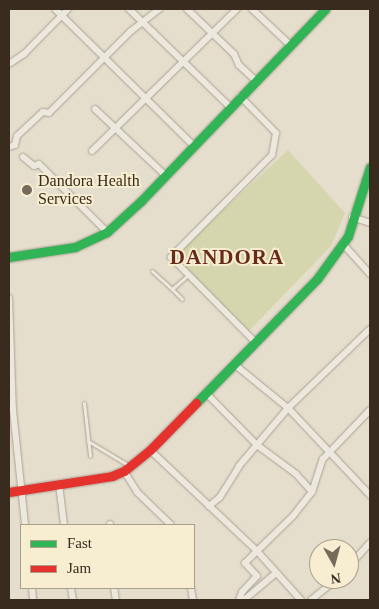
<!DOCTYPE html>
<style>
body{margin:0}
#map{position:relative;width:379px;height:609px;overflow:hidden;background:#e6decc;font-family:"Times New Roman",serif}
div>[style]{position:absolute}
.green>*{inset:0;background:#d5d6ad}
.roads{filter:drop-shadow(0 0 1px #aaa295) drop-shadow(0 0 1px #aaa295)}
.lane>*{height:3px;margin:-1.5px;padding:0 1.5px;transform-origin:1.5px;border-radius:1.5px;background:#ede8dd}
.street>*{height:6px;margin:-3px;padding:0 3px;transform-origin:3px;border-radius:3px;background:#ede8dd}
.fast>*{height:9px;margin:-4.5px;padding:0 4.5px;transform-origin:4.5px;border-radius:4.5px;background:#30b455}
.jam>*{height:9px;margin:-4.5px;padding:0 4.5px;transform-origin:4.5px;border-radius:4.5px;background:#e5322d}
.dots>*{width:14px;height:14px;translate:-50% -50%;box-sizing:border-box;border:2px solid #f7edd1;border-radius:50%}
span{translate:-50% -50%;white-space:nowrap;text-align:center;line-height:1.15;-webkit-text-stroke:4px #f7edd1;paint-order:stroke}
.poi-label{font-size:16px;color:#392b1d}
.left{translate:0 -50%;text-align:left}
.district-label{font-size:21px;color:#682b1a;font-weight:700;letter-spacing:1px}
.frame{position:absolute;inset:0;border:10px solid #392b1d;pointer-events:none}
.legend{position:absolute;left:20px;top:524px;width:175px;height:65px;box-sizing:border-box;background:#f7edd1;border:1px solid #ab9f89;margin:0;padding:6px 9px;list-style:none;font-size:15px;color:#392b1d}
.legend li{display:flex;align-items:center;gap:10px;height:25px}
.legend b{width:25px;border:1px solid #ab9f89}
.north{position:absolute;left:309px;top:539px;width:50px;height:50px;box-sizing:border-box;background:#f7edd1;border:1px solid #ab9f89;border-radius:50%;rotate:173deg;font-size:14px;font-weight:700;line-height:20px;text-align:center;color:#392b1d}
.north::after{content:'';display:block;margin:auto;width:18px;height:22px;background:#766a5a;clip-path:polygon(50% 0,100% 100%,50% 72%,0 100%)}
</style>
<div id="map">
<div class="green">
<div style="clip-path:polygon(288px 150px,345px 213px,331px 246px,249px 331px,174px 256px)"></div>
</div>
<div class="roads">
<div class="lane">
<div style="left:152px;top:271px;width:27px;rotate:42deg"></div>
<div style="left:172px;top:289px;width:21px;rotate:-41deg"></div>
<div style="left:172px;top:289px;width:14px;rotate:45deg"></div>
<div style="left:84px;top:403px;width:53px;rotate:83.5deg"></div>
<div style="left:88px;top:441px;width:47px;rotate:31deg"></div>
</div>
<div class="street">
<div style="left:55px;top:9px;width:194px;rotate:44.6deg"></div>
<div style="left:129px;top:9px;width:141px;rotate:44.1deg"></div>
<div style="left:187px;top:9px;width:65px;rotate:43.8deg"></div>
<div style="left:234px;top:54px;width:12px;rotate:66deg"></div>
<div style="left:239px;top:65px;width:22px;rotate:43deg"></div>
<div style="left:252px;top:9px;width:51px;rotate:43.4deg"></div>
<div style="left:9px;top:64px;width:18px;rotate:-34deg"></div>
<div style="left:24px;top:54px;width:63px;rotate:-45.6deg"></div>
<div style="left:240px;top:96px;width:52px;rotate:45.8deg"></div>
<div style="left:276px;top:133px;width:22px;rotate:100deg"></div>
<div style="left:272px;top:155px;width:144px;rotate:134.7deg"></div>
<div style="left:171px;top:257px;width:121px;rotate:45.3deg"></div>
<div style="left:95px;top:109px;width:96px;rotate:43.3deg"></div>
<div style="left:9px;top:147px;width:6px;rotate:-18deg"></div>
<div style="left:15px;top:145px;width:9px;rotate:-77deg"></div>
<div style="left:17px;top:136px;width:35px;rotate:-43deg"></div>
<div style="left:43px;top:112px;width:6px;rotate:9deg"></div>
<div style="left:49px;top:113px;width:116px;rotate:-45deg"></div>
<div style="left:131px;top:31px;width:36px;rotate:-38deg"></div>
<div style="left:92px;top:151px;width:203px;rotate:-44.4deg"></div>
<div style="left:23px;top:157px;width:14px;rotate:39deg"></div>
<div style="left:34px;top:166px;width:5px;rotate:-22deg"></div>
<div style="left:39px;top:164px;width:96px;rotate:45deg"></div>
<div style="left:352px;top:217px;width:19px;rotate:18deg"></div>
<div style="left:343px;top:244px;width:40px;rotate:48deg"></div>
<div style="left:9px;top:298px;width:112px;rotate:88deg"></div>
<div style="left:13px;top:410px;width:116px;rotate:84deg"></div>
<div style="left:234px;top:364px;width:70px;rotate:39.2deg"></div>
<div style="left:288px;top:408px;width:120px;rotate:46.7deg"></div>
<div style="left:207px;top:394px;width:71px;rotate:45.6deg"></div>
<div style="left:257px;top:445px;width:49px;rotate:36.6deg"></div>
<div style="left:296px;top:474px;width:24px;rotate:48deg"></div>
<div style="left:150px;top:450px;width:147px;rotate:43.3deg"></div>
<div style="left:257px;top:551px;width:50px;rotate:-44.2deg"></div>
<div style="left:293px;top:516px;width:31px;rotate:-52deg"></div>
<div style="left:312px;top:492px;width:35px;rotate:-72deg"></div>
<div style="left:323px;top:459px;width:68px;rotate:-46.2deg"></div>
<div style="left:124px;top:471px;width:25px;rotate:58deg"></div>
<div style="left:137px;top:492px;width:47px;rotate:44.1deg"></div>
<div style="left:59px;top:484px;width:41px;rotate:83deg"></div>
<div style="left:209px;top:506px;width:14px;rotate:-39deg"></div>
<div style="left:220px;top:497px;width:36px;rotate:-58deg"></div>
<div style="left:239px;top:466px;width:76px;rotate:-49.8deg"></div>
<div style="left:288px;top:408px;width:114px;rotate:-43.9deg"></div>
<div style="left:110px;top:524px;width:1px;rotate:90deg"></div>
<div style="left:349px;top:566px;width:31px;rotate:-48deg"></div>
<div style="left:32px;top:588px;width:12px;rotate:85deg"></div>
<div style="left:71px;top:588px;width:12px;rotate:81deg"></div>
<div style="left:114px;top:588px;width:12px;rotate:81deg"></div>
<div style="left:191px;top:588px;width:12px;rotate:81deg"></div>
<div style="left:239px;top:600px;width:9px;rotate:-69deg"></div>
<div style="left:242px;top:592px;width:22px;rotate:-47deg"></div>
<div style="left:257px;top:576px;width:18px;rotate:-133deg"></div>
<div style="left:245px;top:563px;width:17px;rotate:-45deg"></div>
<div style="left:257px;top:551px;width:66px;rotate:48.1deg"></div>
<div style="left:244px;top:600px;width:42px;rotate:-40.2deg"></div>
<div style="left:311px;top:600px;width:33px;rotate:-39deg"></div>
</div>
<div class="fast">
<div style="left:9px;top:257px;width:67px;rotate:-8.6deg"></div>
<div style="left:75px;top:247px;width:35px;rotate:-25deg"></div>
<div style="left:107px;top:232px;width:46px;rotate:-42.4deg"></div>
<div style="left:141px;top:201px;width:266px;rotate:-46.2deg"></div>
<div style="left:196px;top:403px;width:173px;rotate:-45.7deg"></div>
<div style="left:317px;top:279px;width:53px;rotate:-54.2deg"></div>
<div style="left:348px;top:236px;width:72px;rotate:-72.3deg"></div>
</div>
<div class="jam">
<div style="left:9px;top:492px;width:104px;rotate:-8.8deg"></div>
<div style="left:112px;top:476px;width:13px;rotate:-23deg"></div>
<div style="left:124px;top:471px;width:33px;rotate:-39deg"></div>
<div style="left:150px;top:450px;width:66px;rotate:-45.6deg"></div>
</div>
</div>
<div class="dots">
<div style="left:27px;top:190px;background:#766a5a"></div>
</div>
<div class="poi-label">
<span class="left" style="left:38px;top:190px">Dandora Health<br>Services</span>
</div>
<div class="district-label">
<span style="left:227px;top:257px">DANDORA</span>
</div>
<div class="frame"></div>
<ul class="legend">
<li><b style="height:6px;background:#30b455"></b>Fast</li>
<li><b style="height:6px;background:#e5322d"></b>Jam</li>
</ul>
<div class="north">N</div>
</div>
